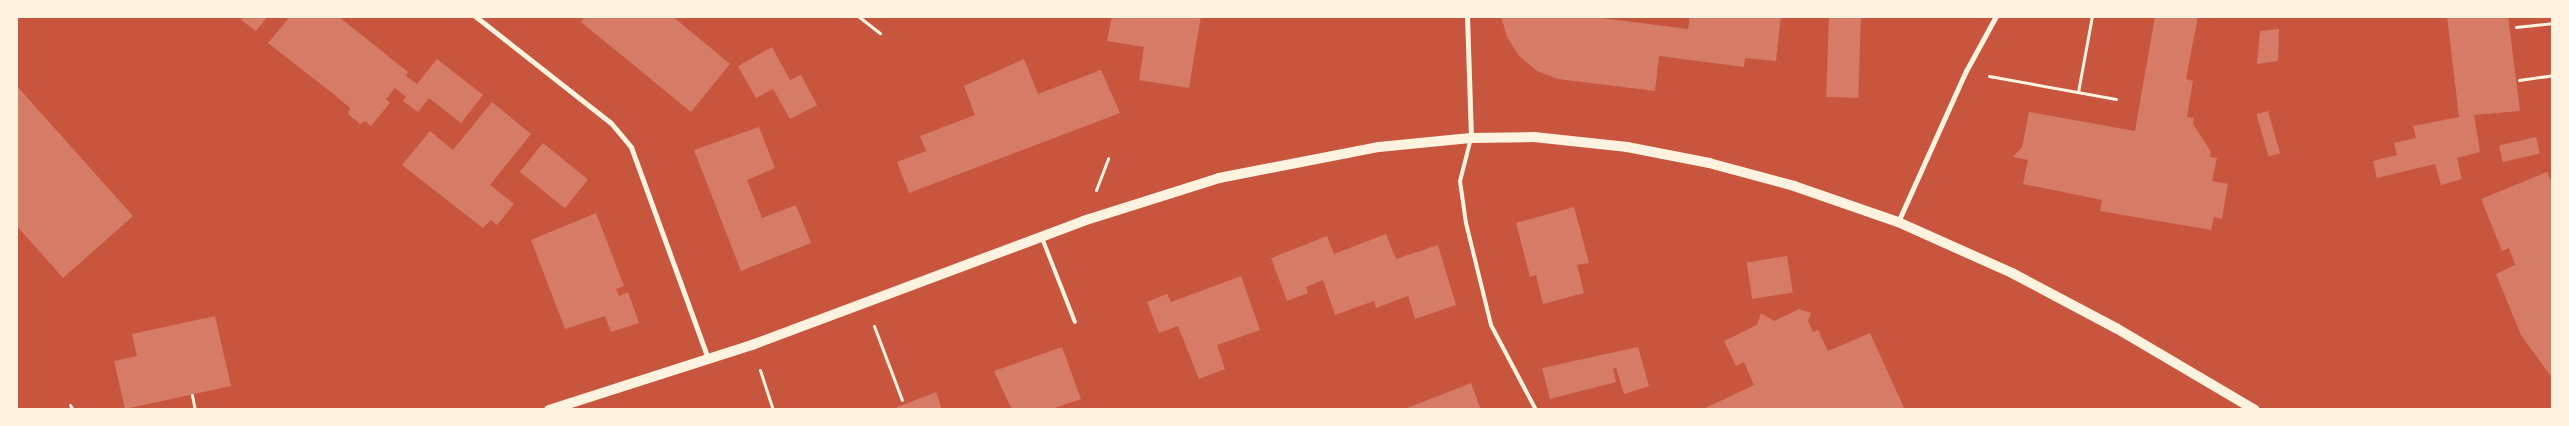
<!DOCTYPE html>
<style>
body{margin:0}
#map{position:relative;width:2569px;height:426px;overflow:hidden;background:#c8553d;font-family:Commissioner,sans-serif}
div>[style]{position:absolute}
.building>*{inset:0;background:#d67c66;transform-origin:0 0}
.path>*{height:3px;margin:-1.5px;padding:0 1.5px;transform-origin:1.5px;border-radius:1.5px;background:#fff3e0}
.service>*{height:4px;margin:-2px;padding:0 2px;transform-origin:2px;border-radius:2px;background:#fff3e0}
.minor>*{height:5px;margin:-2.5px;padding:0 2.5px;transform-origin:2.5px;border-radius:2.5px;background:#fff3e0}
.secondary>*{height:10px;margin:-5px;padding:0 5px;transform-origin:5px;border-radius:5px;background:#fff3e0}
span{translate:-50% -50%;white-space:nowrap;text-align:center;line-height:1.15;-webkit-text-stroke:4px #fff3e0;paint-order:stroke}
.frame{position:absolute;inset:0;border:18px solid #fff3e0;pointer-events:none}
</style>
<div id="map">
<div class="building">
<div style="clip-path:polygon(244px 16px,268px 16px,256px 31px,241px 20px)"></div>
<div style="clip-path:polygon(285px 16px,338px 16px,408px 72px,406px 76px,417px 84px,437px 59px,483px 95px,461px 123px,429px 98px,418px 112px,403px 101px,406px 97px,395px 88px,386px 99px,390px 103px,371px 126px,365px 121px,360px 124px,348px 114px,350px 108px,336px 96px,268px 43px,288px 19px)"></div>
<div style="clip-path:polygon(585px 16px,672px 16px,730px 64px,691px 112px,581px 22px)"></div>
<div style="clip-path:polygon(1112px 16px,1201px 16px,1189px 88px,1139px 80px,1144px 47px,1107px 41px)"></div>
<div style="clip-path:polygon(1501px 16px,1585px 16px,1688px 29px,1690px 16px,1781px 16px,1776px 61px,1745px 58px,1744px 67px,1659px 56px,1655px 91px,1558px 79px,1537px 71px,1519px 56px,1507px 37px)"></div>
<div style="left:1829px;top:16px;width:32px;height:81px;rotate:2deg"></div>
<div style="clip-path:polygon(2155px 16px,2198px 16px,2186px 79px,2193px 81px,2187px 117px,2194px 118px,2193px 124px,2211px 152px,2210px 157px,2217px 158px,2212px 181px,2228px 184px,2222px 219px,2214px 217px,2211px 230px,2100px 211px,2102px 200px,2023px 184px,2028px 160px,2013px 157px,2022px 147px,2029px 112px,2135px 131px)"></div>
<div style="clip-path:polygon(2447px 16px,2508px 16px,2520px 111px,2474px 115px,2480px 152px,2457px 158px,2462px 179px,2441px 185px,2435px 164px,2377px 178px,2373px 161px,2397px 155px,2394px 143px,2416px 138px,2413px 126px,2459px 117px)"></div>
<div style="clip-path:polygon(2279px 29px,2278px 61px,2257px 64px,2260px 31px)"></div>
<div style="clip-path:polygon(772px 47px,790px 80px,801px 75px,817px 105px,790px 119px,773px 89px,756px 98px,738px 66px)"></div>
<div style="clip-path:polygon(1024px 59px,1038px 94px,1101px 70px,1120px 113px,909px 193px,897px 162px,926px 151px,920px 136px,975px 115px,964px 86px)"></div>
<div style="clip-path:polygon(16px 85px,133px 216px,63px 278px,16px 225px)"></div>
<div style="clip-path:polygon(492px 102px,531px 134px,490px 185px,514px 204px,497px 225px,491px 220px,483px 228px,402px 165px,430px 131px,453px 150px)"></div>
<div style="left:2268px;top:111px;width:44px;height:12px;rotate:74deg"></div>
<div style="clip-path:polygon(759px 127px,775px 168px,747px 180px,762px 218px,796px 205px,811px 243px,741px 271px,694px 150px)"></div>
<div style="left:2536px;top:137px;width:17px;height:38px;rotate:77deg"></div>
<div style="left:543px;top:143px;width:58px;height:37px;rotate:39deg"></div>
<div style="clip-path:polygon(2547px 172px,2553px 185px,2553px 379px,2521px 335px,2496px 274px,2515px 265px,2509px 248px,2502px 251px,2481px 199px)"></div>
<div style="clip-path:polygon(1574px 207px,1589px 263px,1577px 265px,1584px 293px,1543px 304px,1536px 275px,1530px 277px,1516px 223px)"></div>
<div style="clip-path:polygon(596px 213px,624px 286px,616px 289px,619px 296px,628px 292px,639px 323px,611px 332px,605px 316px,565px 329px,531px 240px)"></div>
<div style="clip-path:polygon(1386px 234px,1396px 259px,1438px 245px,1456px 305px,1415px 319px,1408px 296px,1376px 308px,1374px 301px,1335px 315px,1323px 280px,1306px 287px,1308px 293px,1287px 301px,1271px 258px,1327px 236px,1334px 254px)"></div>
<div style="left:1787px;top:256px;width:37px;height:41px;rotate:81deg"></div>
<div style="clip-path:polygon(1241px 276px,1260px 330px,1217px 345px,1225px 369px,1199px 379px,1178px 326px,1159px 333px,1147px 302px,1167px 294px,1171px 302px)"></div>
<div style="clip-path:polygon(1799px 309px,1811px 313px,1808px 321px,1813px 332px,1818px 330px,1828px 351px,1870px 333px,1905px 410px,1701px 410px,1754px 385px,1744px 362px,1736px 366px,1724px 341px,1757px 325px,1761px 313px,1774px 321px)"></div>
<div style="clip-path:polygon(215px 316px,231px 386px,125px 409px,114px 361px,137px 356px,132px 334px)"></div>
<div style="clip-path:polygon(1062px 347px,1081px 399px,1049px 410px,1012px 410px,994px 371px)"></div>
<div style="clip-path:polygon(1638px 347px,1649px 386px,1624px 394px,1616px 368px,1613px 369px,1616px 382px,1550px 399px,1542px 368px)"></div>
<div style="clip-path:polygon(1471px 383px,1481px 410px,1402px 410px)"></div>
<div style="clip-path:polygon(936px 392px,942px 410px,890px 410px)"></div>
</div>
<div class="path">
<div style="left:858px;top:16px;width:28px;rotate:38deg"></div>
<div style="left:2516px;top:27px;width:37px;rotate:-6deg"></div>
<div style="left:1989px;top:76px;width:129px;rotate:10.3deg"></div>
<div style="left:2519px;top:80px;width:34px;rotate:-8deg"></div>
<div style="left:2078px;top:92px;width:77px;rotate:-79.6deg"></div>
<div style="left:1096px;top:190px;width:34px;rotate:-69deg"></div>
<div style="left:874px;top:326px;width:79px;rotate:69.3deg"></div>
<div style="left:760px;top:370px;width:42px;rotate:72deg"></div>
<div style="left:192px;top:395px;width:15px;rotate:79deg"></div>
<div style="left:70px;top:405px;width:6px;rotate:59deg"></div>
</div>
<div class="service">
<div style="left:1471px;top:138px;width:44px;rotate:104.3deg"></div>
<div style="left:1460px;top:181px;width:42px;rotate:81.9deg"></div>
<div style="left:1466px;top:223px;width:105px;rotate:76.2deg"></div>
<div style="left:1491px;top:325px;width:96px;rotate:62.1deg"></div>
<div style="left:1042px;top:238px;width:90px;rotate:68.6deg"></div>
</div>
<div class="minor">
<div style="left:475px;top:16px;width:173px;rotate:38.2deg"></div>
<div style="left:611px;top:123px;width:31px;rotate:50deg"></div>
<div style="left:631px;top:147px;width:226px;rotate:70deg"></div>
<div style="left:1467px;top:16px;width:122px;rotate:88.1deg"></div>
<div style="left:1898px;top:222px;width:166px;rotate:-65.8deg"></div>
<div style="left:1966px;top:71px;width:63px;rotate:-61.4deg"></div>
</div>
<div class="secondary">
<div style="left:549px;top:410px;width:213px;rotate:-17.8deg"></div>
<div style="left:752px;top:345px;width:353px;rotate:-20.5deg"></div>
<div style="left:1083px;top:221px;width:143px;rotate:-17.5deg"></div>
<div style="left:1219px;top:178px;width:163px;rotate:-11deg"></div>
<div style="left:1379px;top:147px;width:92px;rotate:-5.6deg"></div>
<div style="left:1471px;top:138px;width:63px;rotate:-0.9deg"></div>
<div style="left:1534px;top:137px;width:94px;rotate:6.1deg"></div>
<div style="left:1627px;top:147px;width:84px;rotate:11deg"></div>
<div style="left:1709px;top:163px;width:88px;rotate:15.1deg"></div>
<div style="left:1794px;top:186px;width:110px;rotate:19.1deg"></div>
<div style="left:1898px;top:222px;width:125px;rotate:24.1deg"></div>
<div style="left:2012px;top:273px;width:118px;rotate:27.9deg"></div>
<div style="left:2116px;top:328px;width:161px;rotate:30.5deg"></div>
</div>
<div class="frame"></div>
</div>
